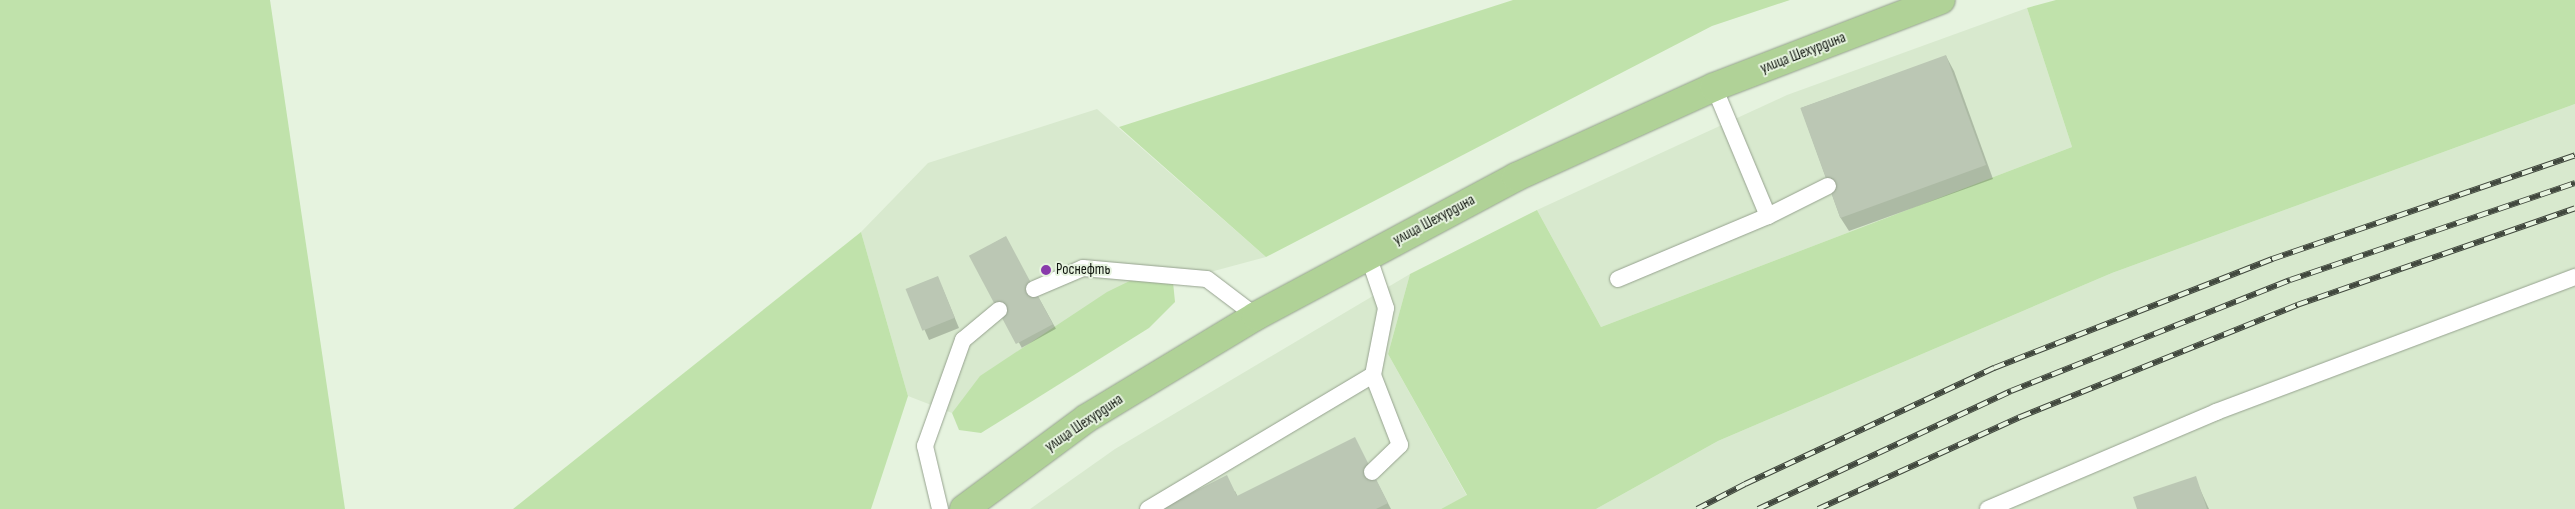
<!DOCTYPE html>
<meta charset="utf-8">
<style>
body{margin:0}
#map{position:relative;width:2575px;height:509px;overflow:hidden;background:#e6f3df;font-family:"Sofia Sans Condensed",sans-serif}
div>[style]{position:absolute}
.built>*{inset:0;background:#d8e9ce}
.green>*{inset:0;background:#c0e2ab}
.shadow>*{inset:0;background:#0003;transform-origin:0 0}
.building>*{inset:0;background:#bbc7b4;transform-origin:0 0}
.roads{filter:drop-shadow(0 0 1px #96a28f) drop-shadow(0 0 1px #96a28f)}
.lane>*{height:16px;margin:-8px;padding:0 8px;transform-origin:8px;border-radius:8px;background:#fff}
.primary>*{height:28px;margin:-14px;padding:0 14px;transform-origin:14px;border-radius:14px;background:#b0d297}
.rail>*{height:5.5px;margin-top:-2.75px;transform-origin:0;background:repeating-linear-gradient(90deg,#e6f3df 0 11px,#41483e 0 22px);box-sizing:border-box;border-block:1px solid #41483e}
.dots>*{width:14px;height:14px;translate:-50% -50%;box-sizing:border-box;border:2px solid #e6f3df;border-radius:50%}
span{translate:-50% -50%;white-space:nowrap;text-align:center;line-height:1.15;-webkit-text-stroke:4px #e6f3df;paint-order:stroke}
.street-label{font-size:15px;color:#11160f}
.poi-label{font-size:15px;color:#11160f}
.left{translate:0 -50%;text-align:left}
</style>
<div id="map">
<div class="built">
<div style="clip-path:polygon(2027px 8px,2072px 147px,1601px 327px,1537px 210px,1787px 95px)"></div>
<div style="clip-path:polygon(2575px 104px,2575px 509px,1596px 509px,1718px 441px,2112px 273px)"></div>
<div style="clip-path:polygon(1097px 109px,1266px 257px,1173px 282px,952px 413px,908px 396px,861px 232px,928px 163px)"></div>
<div style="clip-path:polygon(1410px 274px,1388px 354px,1467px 496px,1441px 509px,1030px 509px,1115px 449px)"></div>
</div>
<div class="green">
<div style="clip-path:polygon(0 0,270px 0,345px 509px,0 509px)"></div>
<div style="clip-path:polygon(1513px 0,1790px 0,1712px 26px,1266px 257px,1119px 127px)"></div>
<div style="clip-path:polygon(2056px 0,2575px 0,2575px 104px,2112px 273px,1718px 441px,1596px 509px,1441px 509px,1467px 495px,1388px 354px,1410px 274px,1537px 210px,1601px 327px,2072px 147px,2027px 8px)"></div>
<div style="clip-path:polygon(861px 232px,908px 396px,871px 509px,513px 509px)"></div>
<div style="clip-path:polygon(1148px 272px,1173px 282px,1175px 302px,1149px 328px,981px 433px,959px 430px,952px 413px,980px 376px,1107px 292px)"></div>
</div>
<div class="shadow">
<div style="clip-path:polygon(1946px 56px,1954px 71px,1993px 179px,1849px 231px,1840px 217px,1801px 108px)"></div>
<div style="left:1005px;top:237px;width:105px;height:39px;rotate:61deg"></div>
<div style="clip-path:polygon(942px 287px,959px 328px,929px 340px,907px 290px)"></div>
<div style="clip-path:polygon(1362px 453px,1391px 509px,1163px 509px,1235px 491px,1238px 497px)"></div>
<div style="clip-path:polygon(2195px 478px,2209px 509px,2139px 509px)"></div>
</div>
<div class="building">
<div style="left:1946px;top:55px;width:117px;height:155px;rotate:70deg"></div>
<div style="left:1006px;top:236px;width:100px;height:42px;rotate:62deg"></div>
<div style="left:938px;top:276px;width:45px;height:35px;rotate:68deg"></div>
<div style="clip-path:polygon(1355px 437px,1388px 503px,1376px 509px,1160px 509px,1227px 475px,1237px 496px)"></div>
<div style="clip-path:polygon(2196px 476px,2207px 509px,2137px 509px,2133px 497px)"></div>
</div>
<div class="roads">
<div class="lane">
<div style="left:1768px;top:216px;width:67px;rotate:-26.6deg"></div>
<div style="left:1618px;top:279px;width:163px;rotate:-22.8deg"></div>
<div style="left:1768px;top:216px;width:140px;rotate:-112.7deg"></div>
<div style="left:1034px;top:289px;width:53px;rotate:-23.2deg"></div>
<div style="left:1083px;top:268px;width:124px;rotate:5.1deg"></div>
<div style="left:1207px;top:279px;width:61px;rotate:37.1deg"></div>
<div style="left:1372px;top:472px;width:39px;rotate:-44deg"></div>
<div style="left:1400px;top:445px;width:75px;rotate:-111.1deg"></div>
<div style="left:940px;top:509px;width:65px;rotate:-103.4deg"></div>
<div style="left:925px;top:446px;width:113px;rotate:-70.3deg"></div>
<div style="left:963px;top:340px;width:47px;rotate:-39.8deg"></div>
<div style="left:1148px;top:509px;width:262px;rotate:-30.8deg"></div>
<div style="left:1373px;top:375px;width:68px;rotate:-79deg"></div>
<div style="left:1386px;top:308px;width:56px;rotate:-108.8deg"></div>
<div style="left:1988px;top:509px;width:248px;rotate:-23deg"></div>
<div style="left:2216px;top:412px;width:384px;rotate:-20.6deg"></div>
</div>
<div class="primary">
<div style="left:964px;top:509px;width:153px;rotate:-36.5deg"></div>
<div style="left:1087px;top:418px;width:197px;rotate:-31.1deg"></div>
<div style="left:1256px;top:316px;width:295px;rotate:-28.1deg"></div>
<div style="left:1516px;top:177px;width:217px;rotate:-24.4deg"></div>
<div style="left:1714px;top:87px;width:243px;rotate:-21deg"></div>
</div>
</div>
<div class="rail">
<div style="left:1697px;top:509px;width:54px;rotate:-27.5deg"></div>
<div style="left:1745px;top:484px;width:275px;rotate:-25deg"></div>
<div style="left:1994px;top:368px;width:299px;rotate:-21.4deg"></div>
<div style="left:2272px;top:259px;width:320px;rotate:-18.9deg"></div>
<div style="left:1758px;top:509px;width:279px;rotate:-25deg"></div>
<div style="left:2011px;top:391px;width:300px;rotate:-21.7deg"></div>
<div style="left:2290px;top:280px;width:301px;rotate:-18.8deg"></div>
<div style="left:1818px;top:509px;width:222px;rotate:-24.5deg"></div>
<div style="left:2020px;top:417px;width:299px;rotate:-22deg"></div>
<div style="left:2297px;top:305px;width:294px;rotate:-19.2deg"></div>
</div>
<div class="dots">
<div style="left:1046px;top:270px;background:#893bab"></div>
</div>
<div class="street-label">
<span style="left:1803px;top:53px;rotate:-21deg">улица Шехурдина</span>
<span style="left:1434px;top:220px;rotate:-28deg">улица Шехурдина</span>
<span style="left:1084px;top:423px;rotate:-34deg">улица Шехурдина</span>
</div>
<div class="poi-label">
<span class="left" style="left:1056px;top:270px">Роснефть</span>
</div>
</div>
